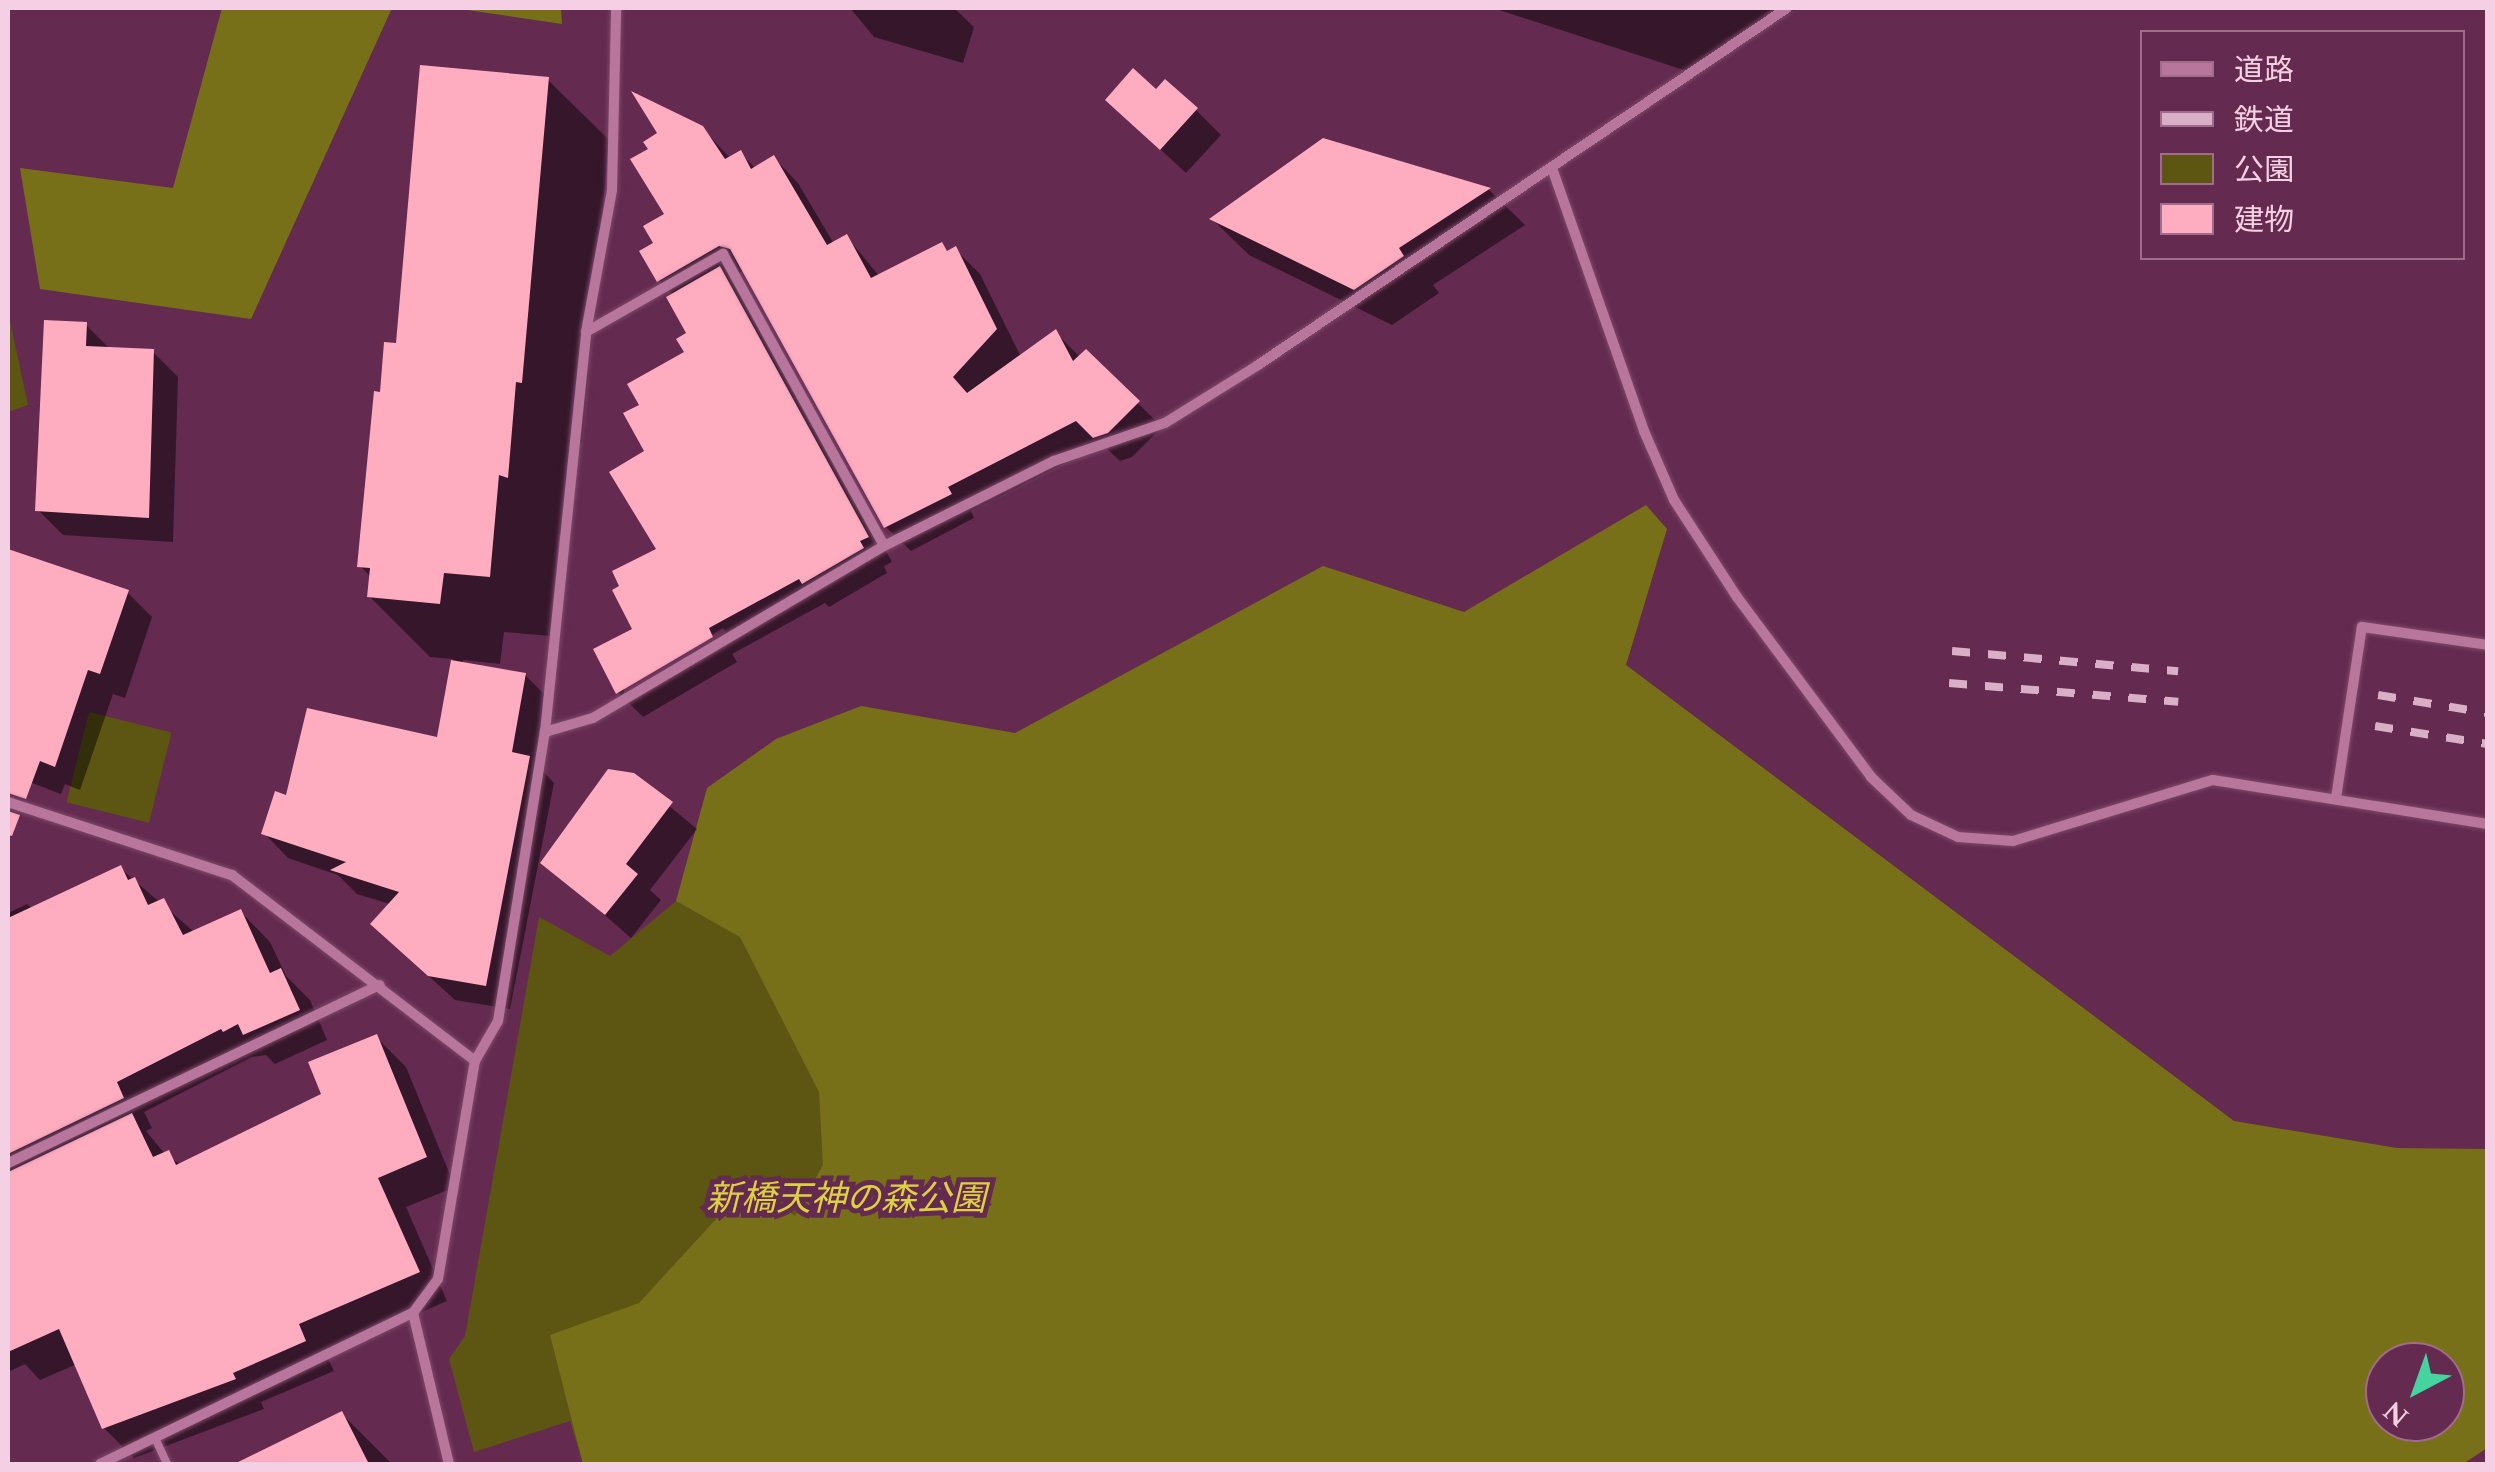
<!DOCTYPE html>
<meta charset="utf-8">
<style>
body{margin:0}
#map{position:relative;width:2495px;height:1472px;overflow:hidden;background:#652a4f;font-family:Spectral,"Noto Sans JP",serif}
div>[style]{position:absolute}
.green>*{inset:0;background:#5c5612;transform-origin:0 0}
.forest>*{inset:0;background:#777019}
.shadow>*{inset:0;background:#0007}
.building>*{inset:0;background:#feadc0}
.roads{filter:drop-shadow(0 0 2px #7c496a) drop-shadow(0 0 2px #7c496a)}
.lane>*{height:8px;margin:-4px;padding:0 4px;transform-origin:4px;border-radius:4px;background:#b9769d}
.street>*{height:10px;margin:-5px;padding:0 5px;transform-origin:5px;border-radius:5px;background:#b9769d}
.rail>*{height:8px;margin-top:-4px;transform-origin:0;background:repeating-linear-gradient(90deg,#d8afc6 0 18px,transparent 0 36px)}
span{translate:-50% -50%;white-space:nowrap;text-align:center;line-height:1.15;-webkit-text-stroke:10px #652a4f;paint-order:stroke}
.park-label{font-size:35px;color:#ded140;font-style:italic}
.frame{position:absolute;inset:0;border:10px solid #f5d0e4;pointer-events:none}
.legend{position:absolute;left:2140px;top:30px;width:325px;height:230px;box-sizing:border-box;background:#652a4f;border:2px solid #9f6c8b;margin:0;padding:12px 18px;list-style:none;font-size:30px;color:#f5d0e4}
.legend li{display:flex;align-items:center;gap:20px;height:50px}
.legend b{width:50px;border:2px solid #9f6c8b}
.north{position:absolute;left:2365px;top:1342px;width:100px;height:100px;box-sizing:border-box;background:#652a4f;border:2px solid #9f6c8b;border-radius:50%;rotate:221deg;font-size:28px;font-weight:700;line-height:40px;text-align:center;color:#f5d0e4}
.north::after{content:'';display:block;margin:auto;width:35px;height:45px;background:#45d49f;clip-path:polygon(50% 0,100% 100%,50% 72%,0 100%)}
</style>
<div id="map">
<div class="green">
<div style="clip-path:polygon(8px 312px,28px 405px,8px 412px)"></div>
<div style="left:89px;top:712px;width:85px;height:93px;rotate:14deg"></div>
<div style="clip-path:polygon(676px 901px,740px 936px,1202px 1012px,583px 1464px,570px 1421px,474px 1452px,449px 1359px,465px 1336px,539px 917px,610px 956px)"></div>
</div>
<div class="forest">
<div style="clip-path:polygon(222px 8px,392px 8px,251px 319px,40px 289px,20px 168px,173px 188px)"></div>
<div style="clip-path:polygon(454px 8px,561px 8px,562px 24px)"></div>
<div style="clip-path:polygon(evenodd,1646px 505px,1667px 529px,1626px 665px,2234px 1121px,2397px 1148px,2487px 1149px,2487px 1448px,2463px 1464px,583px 1464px,550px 1335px,639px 1303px,749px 1183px,795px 1216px,823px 1165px,819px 1092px,740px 937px,676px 901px,707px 788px,776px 739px,861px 706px,1015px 733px,1323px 566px,1464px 612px,1646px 505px,2385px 1362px,2445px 1362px,2445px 1422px,2385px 1422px,2385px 1362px)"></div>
</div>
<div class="shadow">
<div style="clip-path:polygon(850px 8px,954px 8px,974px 27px,963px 63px,874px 37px)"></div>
<div style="clip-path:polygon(1493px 8px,1799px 8px,1690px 72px)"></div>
<div style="clip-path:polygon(548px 80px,609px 140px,582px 442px,576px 441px,568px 537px,559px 534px,550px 636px,504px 632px,500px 664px,463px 660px,462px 664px,525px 675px,550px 700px,538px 766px,554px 783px,510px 1009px,455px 1000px,398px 948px,390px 904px,357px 894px,338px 875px,288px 858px,264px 833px,288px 798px,439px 740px,453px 659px,430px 657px,370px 597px,372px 578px,360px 566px,382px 394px,398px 345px)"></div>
<div style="clip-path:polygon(1156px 93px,1196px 110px,1221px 135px,1186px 173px,1133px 124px)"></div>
<div style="clip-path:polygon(evenodd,702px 128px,731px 159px,740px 153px,756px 169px,774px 158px,798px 183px,834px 244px,847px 237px,880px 277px,942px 245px,949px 253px,955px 249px,980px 274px,1021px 357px,1056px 333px,1080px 357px,1086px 352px,1162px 427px,1132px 457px,1120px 461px,1102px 444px,971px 511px,974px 518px,911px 551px,886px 527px,744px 270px,729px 278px,744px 294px,892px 562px,884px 566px,887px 573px,829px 607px,825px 603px,732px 654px,737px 662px,643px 717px,618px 692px,660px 550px,642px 406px,687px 353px,690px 334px,674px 295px,659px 280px,656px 244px,702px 128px,723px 628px,726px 632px,624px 693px,624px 687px,723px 628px)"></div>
<div style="clip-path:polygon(1324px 140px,1489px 190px,1525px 225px,1433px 285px,1439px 293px,1392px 325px,1249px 255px,1213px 220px)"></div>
<div style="clip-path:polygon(86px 325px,111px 350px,153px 352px,178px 377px,173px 542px,63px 535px,38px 510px)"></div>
<div style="clip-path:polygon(8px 551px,127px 592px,152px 617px,125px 698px,113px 694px,80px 790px,65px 784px,61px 794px,32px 783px,8px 759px,8px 704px,21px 666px,8px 681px)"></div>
<div style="clip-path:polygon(633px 776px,697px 829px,650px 890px,661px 900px,631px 938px,544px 862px)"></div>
<div style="clip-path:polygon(120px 868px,193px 931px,241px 912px,270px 942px,286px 976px,310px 1000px,327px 1040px,275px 1064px,266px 1055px,252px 1057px,144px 1112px,152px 1128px,146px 1131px,165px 1154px,181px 1165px,324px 1095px,376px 1037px,406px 1067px,455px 1187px,406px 1207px,447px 1301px,326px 1354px,334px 1371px,261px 1402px,264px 1409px,134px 1458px,104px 1428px,77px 1364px,40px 1380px,25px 1364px,8px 1372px,8px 913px,27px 904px,33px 909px)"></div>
<div style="clip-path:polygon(342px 1414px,392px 1464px,279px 1464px,272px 1448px)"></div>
</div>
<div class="building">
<div style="clip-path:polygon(420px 65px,549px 77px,522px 383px,516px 382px,508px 478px,499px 475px,490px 577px,444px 573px,440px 604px,367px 597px,370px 568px,357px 567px,374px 391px,380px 392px,384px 342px,396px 343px)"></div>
<div style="clip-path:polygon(1133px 68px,1156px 89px,1165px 79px,1198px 108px,1160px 150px,1105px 100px)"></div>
<div style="clip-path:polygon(631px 91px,703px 126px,725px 159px,741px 150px,751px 169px,774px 155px,827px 245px,847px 234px,871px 278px,942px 242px,947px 251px,956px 246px,997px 329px,953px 377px,967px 393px,1056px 329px,1073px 361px,1086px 349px,1140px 401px,1108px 433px,1093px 438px,1076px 421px,948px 487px,952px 494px,884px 528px,730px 249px,719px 246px,657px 282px,639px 251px,653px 243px,643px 226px,664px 214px,630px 159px,648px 149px,643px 142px,657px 133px)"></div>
<div style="clip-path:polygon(1323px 138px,1491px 188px,1399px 248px,1404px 256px,1354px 290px,1209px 219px)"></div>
<div style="clip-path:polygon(720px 266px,869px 537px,860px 541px,864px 548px,802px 584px,799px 579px,709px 628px,713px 637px,616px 694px,593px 649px,632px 629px,612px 590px,619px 586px,612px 571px,656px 549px,609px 472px,644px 451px,623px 413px,639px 405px,627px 384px,684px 352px,676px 339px,686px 333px,666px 297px)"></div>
<div style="clip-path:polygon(44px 320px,87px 322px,86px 346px,154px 349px,149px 518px,35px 511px)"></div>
<div style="clip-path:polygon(8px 549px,129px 590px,100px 674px,88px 670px,55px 767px,40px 761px,26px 799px,8px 793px)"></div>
<div style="clip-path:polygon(451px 660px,526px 673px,512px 752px,530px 756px,486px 986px,428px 976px,370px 924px,399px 892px,330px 870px,346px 862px,261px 834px,275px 791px,286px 795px,307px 708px,437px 737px)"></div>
<div style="clip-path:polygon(608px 769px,634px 773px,673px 802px,626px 864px,638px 874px,605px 915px,540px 863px)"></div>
<div style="clip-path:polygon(8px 811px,20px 815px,12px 836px,8px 835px)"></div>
<div style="clip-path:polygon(121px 865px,128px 880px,135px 877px,148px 905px,164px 898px,183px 935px,241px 909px,270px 973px,281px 968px,300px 1010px,243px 1035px,238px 1024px,223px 1032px,221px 1029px,117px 1082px,124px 1098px,8px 1154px,8px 918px)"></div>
<div style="clip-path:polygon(377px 1034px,427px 1157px,378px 1178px,420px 1272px,299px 1324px,306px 1341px,233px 1373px,236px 1379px,102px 1429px,59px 1329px,8px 1352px,8px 1172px,132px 1113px,153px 1157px,169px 1150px,176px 1165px,321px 1094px,308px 1062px)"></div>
<div style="clip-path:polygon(342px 1411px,369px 1464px,234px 1464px,338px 1413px)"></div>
</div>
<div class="roads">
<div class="lane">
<div style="left:155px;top:1438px;width:29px;rotate:65deg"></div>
</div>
<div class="street">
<div style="left:1552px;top:168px;width:279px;rotate:70.7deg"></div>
<div style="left:1644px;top:431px;width:75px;rotate:66.5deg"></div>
<div style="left:1674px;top:500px;width:116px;rotate:57deg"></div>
<div style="left:1737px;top:597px;width:224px;rotate:53.3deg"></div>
<div style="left:1871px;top:777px;width:55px;rotate:43.5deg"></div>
<div style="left:1911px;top:815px;width:52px;rotate:25.1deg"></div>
<div style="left:1958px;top:837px;width:55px;rotate:4.2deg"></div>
<div style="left:2013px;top:841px;width:209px;rotate:-17deg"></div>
<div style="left:2213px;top:780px;width:278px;rotate:9.1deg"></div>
<div style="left:586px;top:332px;width:158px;rotate:-29.7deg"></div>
<div style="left:723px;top:254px;width:333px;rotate:61.1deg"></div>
<div style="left:545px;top:732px;width:50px;rotate:-16.3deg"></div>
<div style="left:593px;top:718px;width:338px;rotate:-30.6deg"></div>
<div style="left:884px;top:546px;width:190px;rotate:-26.6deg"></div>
<div style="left:1054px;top:461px;width:117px;rotate:-18.9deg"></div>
<div style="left:1165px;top:423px;width:110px;rotate:-31.9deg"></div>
<div style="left:1258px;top:365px;width:638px;rotate:-34.01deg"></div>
<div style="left:2336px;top:798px;width:173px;rotate:-81.4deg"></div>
<div style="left:2362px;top:627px;width:127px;rotate:8.1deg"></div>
<div style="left:8px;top:802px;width:236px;rotate:18.1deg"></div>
<div style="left:232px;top:875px;width:306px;rotate:37.4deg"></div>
<div style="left:8px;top:1163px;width:412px;rotate:-25.6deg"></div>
<div style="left:413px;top:1313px;width:155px;rotate:76.6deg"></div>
<div style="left:100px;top:1464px;width:348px;rotate:-25.8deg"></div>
<div style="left:413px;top:1313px;width:42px;rotate:-53.7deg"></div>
<div style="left:438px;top:1279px;width:221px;rotate:-80.4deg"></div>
<div style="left:475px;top:1061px;width:46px;rotate:-60.1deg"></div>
<div style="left:498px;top:1021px;width:293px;rotate:-80.8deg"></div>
<div style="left:545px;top:732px;width:402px;rotate:-84.1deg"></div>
<div style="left:586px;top:332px;width:144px;rotate:-79.6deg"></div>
<div style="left:612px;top:190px;width:182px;rotate:-88.7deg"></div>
</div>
</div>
<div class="rail">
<div style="left:1952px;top:651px;width:227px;rotate:5.1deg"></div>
<div style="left:1949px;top:683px;width:230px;rotate:4.7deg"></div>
<div style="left:2378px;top:695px;width:111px;rotate:9.3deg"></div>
<div style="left:2375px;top:726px;width:114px;rotate:9.1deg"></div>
</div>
<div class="park-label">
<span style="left:846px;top:1200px">新橋天神の森公園</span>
</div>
<div class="frame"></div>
<ul class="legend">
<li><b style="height:12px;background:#b9769d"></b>道路</li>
<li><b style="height:12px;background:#d8afc6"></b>鉄道</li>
<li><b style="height:28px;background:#5c5612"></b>公園</li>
<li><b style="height:28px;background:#feadc0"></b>建物</li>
</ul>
<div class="north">N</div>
</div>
